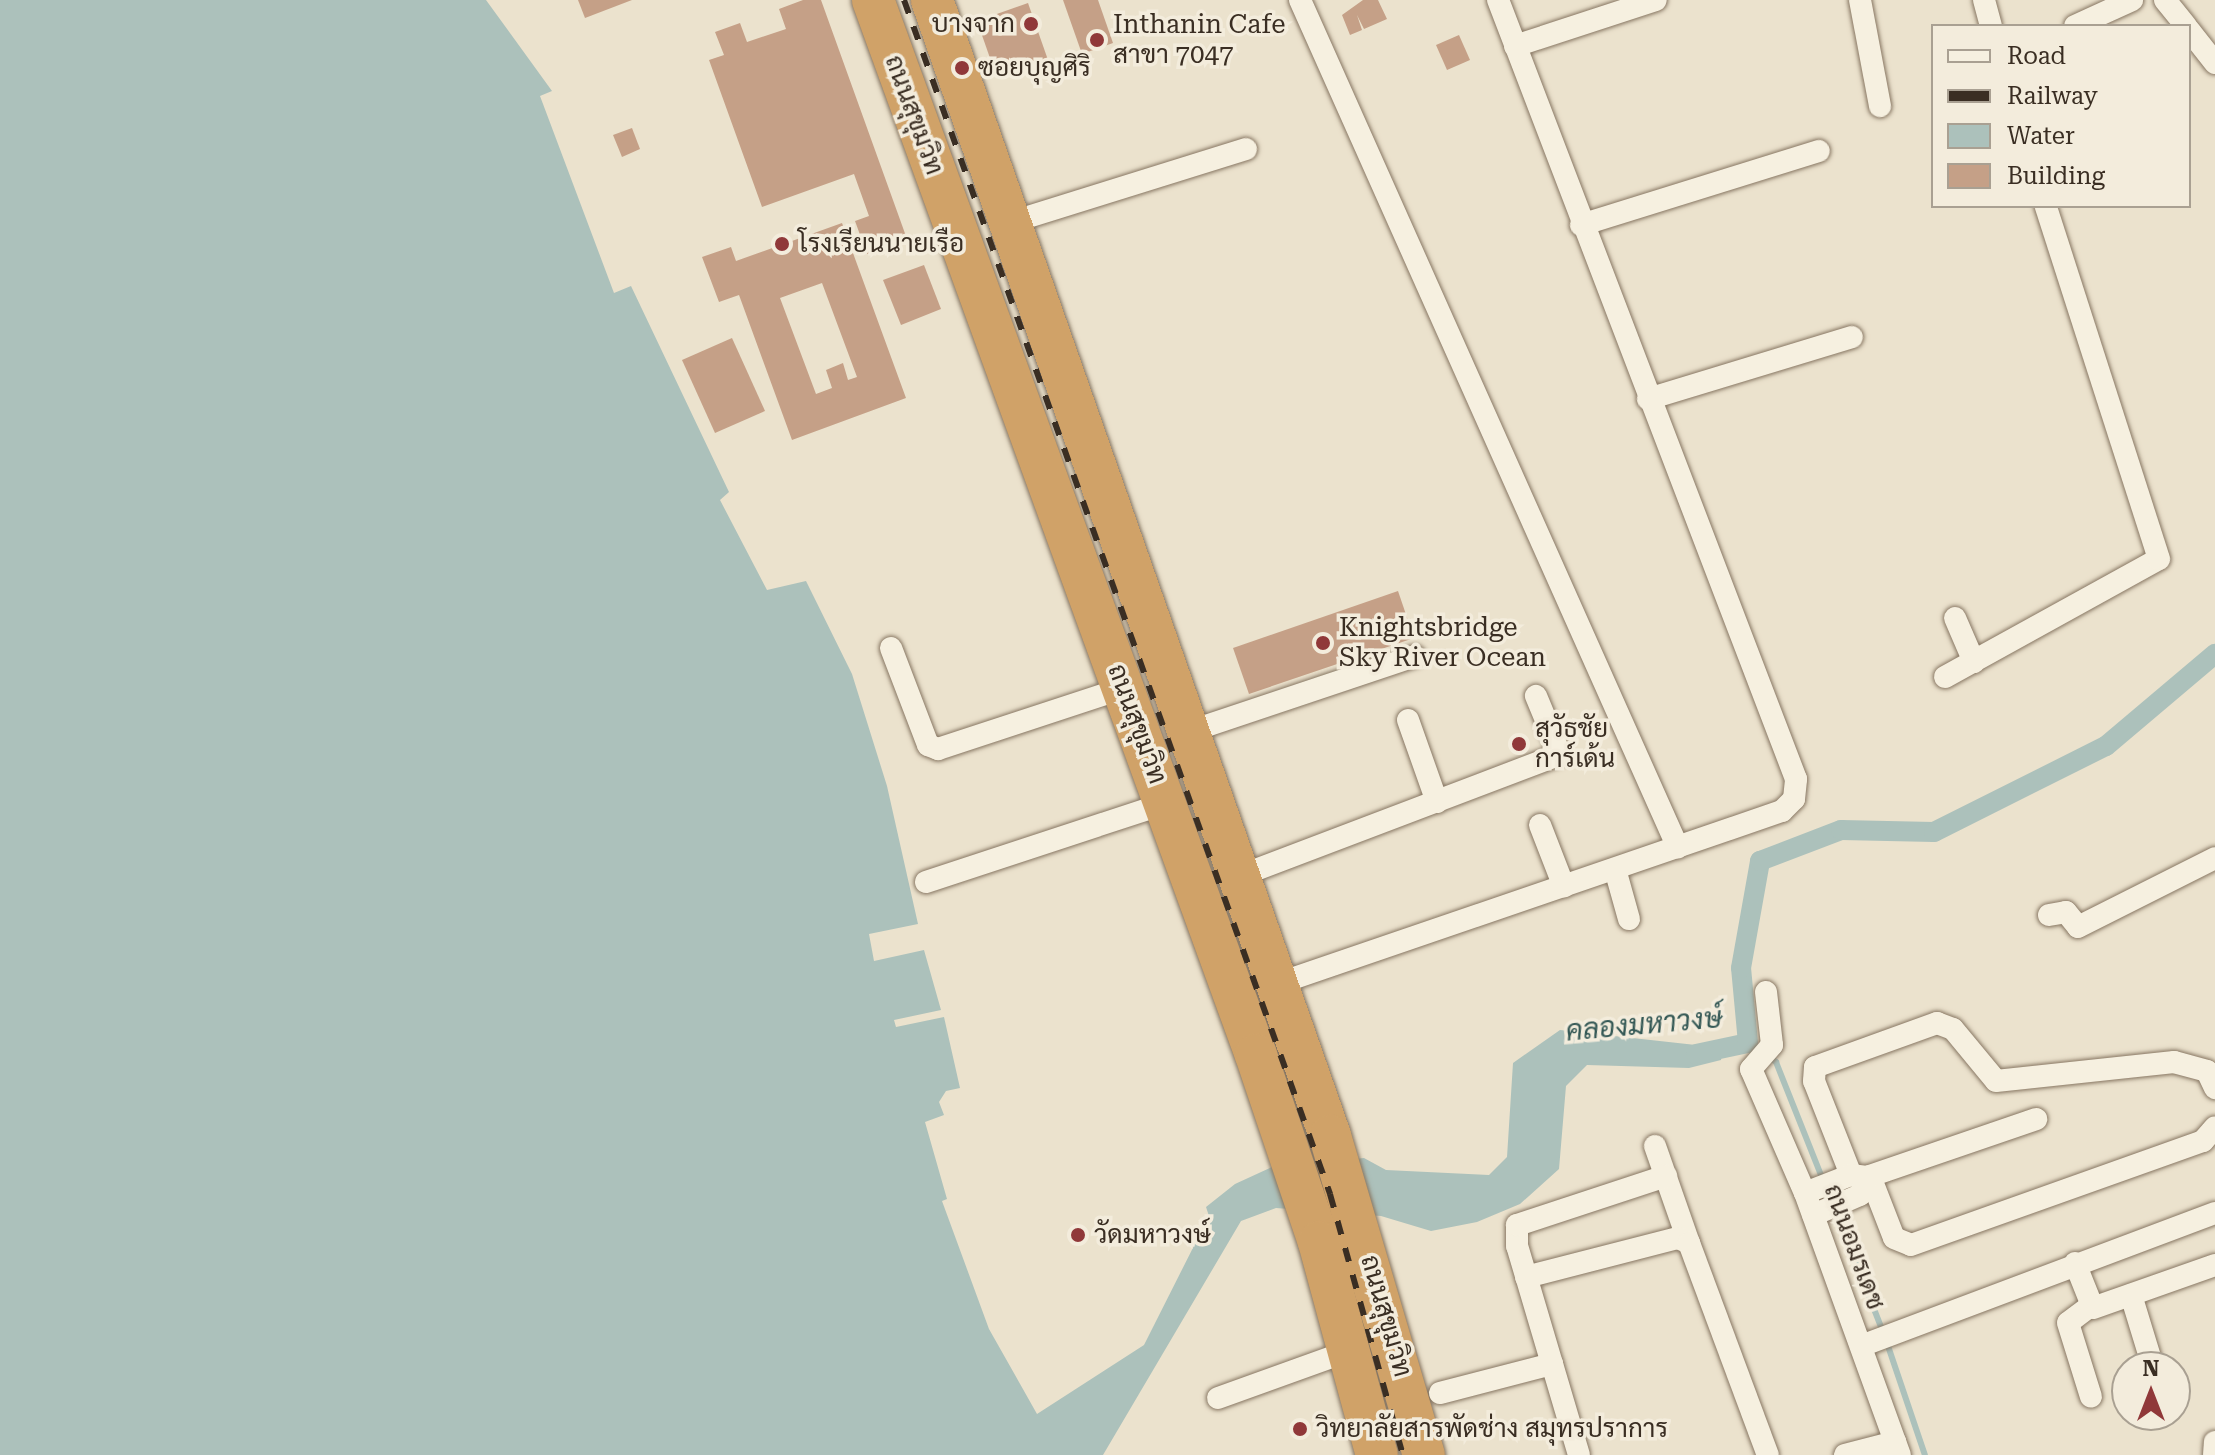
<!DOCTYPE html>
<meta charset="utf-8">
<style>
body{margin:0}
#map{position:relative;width:2215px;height:1455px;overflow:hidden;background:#ebe2cd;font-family:"Roboto Serif",Sarabun,serif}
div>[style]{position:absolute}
.water>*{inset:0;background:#acc1bb}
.stream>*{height:6px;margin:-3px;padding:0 3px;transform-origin:3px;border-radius:3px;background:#acc1bb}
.canal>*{height:20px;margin:-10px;padding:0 10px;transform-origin:10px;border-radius:10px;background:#acc1bb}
.building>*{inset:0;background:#c5a087}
.roads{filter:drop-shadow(0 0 2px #877662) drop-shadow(0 0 2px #877662)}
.street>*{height:22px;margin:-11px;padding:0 11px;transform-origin:11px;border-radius:11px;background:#f6f0e0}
.highway>*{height:42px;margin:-21px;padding:0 21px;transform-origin:21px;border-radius:21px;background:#d0a268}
.rail>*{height:6px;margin-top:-3px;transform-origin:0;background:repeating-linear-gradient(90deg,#3a2e23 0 14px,transparent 0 28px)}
.dots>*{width:22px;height:22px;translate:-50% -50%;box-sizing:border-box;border:4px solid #f3ecdc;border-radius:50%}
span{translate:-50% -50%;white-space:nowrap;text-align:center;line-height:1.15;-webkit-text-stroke:7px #f3ecdc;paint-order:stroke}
.poi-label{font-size:26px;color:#3a2e23}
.right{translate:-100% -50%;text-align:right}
.left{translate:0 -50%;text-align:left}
.street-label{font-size:26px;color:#3a2e23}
.water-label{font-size:28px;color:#345855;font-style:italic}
.legend{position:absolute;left:1931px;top:24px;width:260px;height:184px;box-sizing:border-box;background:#f3ecdc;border:2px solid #a9a092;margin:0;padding:10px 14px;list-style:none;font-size:24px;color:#3a2e23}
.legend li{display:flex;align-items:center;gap:16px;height:40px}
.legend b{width:40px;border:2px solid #a9a092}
.north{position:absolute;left:2111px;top:1351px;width:80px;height:80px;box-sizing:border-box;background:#f3ecdc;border:2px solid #a9a092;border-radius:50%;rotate:0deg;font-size:22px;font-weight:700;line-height:32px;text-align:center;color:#3a2e23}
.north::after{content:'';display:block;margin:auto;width:28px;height:36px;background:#903839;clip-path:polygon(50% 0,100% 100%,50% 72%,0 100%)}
</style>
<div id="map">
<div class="water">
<div style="clip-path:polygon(0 0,486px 0,552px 91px,540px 96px,614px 293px,631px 286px,729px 492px,720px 500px,767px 590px,806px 581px,852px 674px,887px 786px,918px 924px,869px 934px,874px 961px,924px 950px,941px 1010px,894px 1020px,896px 1027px,944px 1017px,960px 1088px,946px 1091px,939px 1102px,944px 1115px,925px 1122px,947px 1199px,942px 1201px,989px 1329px,1037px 1414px,1144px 1345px,1209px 1216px,1206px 1207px,1235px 1184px,1272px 1167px,1364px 1158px,1386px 1170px,1489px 1175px,1507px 1157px,1513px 1063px,1560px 1030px,1723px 1048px,1721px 1060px,1689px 1068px,1587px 1065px,1566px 1086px,1559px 1169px,1520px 1204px,1477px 1222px,1431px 1231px,1381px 1216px,1276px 1208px,1241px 1221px,1103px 1455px,0 1455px)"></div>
</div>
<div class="stream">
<div style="left:1748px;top:1043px;width:34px;rotate:34deg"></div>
<div style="left:1776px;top:1062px;width:127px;rotate:68.3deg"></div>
<div style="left:1836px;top:1212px;width:129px;rotate:68.6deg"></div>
<div style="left:1887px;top:1343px;width:118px;rotate:71.3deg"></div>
</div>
<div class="canal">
<div style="left:1696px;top:1054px;width:53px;rotate:-11.9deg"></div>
<div style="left:1748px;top:1043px;width:75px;rotate:-95.3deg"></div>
<div style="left:1741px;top:968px;width:109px;rotate:-79.9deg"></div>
<div style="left:1760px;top:861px;width:87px;rotate:-20.9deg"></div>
<div style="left:1841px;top:830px;width:93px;rotate:1.2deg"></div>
<div style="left:1934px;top:832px;width:192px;rotate:-26.6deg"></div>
<div style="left:2106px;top:746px;width:143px;rotate:-40.2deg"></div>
</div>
<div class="building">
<div style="clip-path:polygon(578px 0,632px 0,585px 18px)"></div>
<div style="clip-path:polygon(803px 0,821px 0,907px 239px,867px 254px,855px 221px,869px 216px,854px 174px,762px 207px,709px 60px,724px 55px,715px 32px,740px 23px,747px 42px,786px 29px,779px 9px)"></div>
<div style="clip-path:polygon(1063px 0,1098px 0,1113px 43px,1082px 54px)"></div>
<div style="clip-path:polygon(1363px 0,1378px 0,1387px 19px,1364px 29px,1357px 15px,1362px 30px,1350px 35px,1342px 15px)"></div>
<div style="clip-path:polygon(1028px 3px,1048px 60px,997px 78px,977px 21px)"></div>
<div style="clip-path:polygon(1459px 35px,1470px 60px,1447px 70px,1436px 45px)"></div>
<div style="clip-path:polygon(632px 128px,640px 149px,622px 157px,613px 135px)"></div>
<div style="clip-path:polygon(evenodd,842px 223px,906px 398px,792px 440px,739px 295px,719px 302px,702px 257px,731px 247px,736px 261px,842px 223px,822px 283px,857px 377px,848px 380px,843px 363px,826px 370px,832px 388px,816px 394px,780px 298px,822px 283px)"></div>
<div style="clip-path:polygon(924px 265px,941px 309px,901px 325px,883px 280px)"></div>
<div style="clip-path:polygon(732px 338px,765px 411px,715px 433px,682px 360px)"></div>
<div style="clip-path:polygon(1398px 591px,1414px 638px,1249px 694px,1233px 648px)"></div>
</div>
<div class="roads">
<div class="street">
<div style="left:1300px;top:0;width:928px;rotate:65.97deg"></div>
<div style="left:1860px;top:0;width:108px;rotate:79.3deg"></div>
<div style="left:1984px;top:0;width:27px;rotate:75deg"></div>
<div style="left:2165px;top:0;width:33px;rotate:51deg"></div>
<div style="left:2075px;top:26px;width:63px;rotate:-24.5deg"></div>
<div style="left:2189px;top:30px;width:42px;rotate:51.8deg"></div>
<div style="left:1515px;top:46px;width:148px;rotate:-18.1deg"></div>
<div style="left:1012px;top:222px;width:245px;rotate:-17.3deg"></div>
<div style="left:1581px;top:225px;width:249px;rotate:-17.3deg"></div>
<div style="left:1648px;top:399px;width:213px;rotate:-16.9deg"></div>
<div style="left:1955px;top:618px;width:48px;rotate:66.6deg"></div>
<div style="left:891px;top:648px;width:104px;rotate:69.1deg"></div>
<div style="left:928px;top:745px;width:11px;rotate:22deg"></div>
<div style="left:938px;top:749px;width:195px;rotate:-18.2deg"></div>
<div style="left:1945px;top:677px;width:244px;rotate:-28.9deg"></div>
<div style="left:2159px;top:559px;width:371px;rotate:-107.8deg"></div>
<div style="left:1408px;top:720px;width:87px;rotate:70.5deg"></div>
<div style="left:1188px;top:732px;width:239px;rotate:-18.5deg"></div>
<div style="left:1540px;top:825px;width:66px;rotate:68.8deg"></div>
<div style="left:1615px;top:869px;width:52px;rotate:74.4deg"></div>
<div style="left:1237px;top:877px;width:346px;rotate:-20.8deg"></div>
<div style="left:1560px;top:754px;width:63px;rotate:-112.5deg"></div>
<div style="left:926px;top:882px;width:253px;rotate:-18.2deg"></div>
<div style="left:2049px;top:915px;width:17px;rotate:-10deg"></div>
<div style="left:2066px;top:912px;width:19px;rotate:51deg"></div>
<div style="left:2078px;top:927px;width:153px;rotate:-26.7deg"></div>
<div style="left:1274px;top:985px;width:537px;rotate:-18.91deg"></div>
<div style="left:1782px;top:811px;width:17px;rotate:-45deg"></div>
<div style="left:1794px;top:799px;width:20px;rotate:-84deg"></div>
<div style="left:1796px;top:779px;width:834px;rotate:-110.93deg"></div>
<div style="left:1766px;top:992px;width:53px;rotate:83.5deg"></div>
<div style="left:1772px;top:1045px;width:32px;rotate:131deg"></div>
<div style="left:1751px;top:1069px;width:135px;rotate:66.5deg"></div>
<div style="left:1805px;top:1193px;width:279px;rotate:70.1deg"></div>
<div style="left:1655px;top:1146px;width:103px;rotate:70.7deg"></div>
<div style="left:1851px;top:1175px;width:101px;rotate:-111.5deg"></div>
<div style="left:1814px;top:1081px;width:14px;rotate:-86deg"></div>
<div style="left:1815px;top:1067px;width:130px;rotate:-19.8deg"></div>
<div style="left:1937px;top:1023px;width:17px;rotate:21deg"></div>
<div style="left:1953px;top:1029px;width:67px;rotate:50.4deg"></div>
<div style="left:1996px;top:1081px;width:179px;rotate:-6.1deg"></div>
<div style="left:2174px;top:1062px;width:34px;rotate:15deg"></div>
<div style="left:2207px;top:1071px;width:19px;rotate:65deg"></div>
<div style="left:1870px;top:1176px;width:66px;rotate:68.8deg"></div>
<div style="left:1894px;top:1238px;width:18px;rotate:22deg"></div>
<div style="left:1911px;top:1245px;width:310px;rotate:-19.6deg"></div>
<div style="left:2203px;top:1141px;width:18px;rotate:-49deg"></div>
<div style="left:1867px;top:1177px;width:179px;rotate:-18.9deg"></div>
<div style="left:1805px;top:1193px;width:49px;rotate:-21.4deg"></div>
<div style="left:1851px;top:1175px;width:16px;rotate:7deg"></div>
<div style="left:1867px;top:1177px;width:19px;rotate:111deg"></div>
<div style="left:1860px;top:1195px;width:51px;rotate:156.9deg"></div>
<div style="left:2075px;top:1263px;width:48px;rotate:68.2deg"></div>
<div style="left:2093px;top:1308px;width:129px;rotate:-19.4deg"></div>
<div style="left:1526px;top:1277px;width:157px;rotate:-14.4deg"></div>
<div style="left:1678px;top:1238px;width:12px;rotate:24deg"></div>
<div style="left:1689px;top:1243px;width:226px;rotate:69.6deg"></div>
<div style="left:2131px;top:1295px;width:75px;rotate:73deg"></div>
<div style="left:2089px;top:1307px;width:26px;rotate:143deg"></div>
<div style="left:2068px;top:1323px;width:77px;rotate:72.7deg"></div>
<div style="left:1861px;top:1346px;width:378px;rotate:-20.6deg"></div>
<div style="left:1440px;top:1393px;width:116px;rotate:-14.5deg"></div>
<div style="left:1218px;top:1398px;width:141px;rotate:-19.8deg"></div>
<div style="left:1579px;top:1455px;width:218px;rotate:-106.5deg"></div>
<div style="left:1517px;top:1246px;width:21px;rotate:-90deg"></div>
<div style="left:1517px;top:1225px;width:157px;rotate:-18.2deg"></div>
<div style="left:1845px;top:1455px;width:52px;rotate:-14.6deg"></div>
<div style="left:2214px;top:1455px;width:13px;rotate:-86deg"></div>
</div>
<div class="highway">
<div style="left:873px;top:0;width:1122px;rotate:70.05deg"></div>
<div style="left:1256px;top:1055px;width:197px;rotate:71.4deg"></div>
<div style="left:1319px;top:1242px;width:221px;rotate:74.8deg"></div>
<div style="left:932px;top:0;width:1204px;rotate:70.69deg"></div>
<div style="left:1330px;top:1136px;width:333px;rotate:73.6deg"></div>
</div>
</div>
<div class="rail">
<div style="left:904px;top:0;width:1268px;rotate:70.36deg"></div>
<div style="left:1330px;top:1194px;width:271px;rotate:74.4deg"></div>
</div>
<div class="dots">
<div style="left:1031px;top:24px;background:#903839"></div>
<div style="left:1097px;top:40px;background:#903839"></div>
<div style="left:962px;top:68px;background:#903839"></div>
<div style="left:782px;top:244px;background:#903839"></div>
<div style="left:1323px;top:643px;background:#903839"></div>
<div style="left:1519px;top:744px;background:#903839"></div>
<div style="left:1078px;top:1235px;background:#903839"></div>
<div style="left:1300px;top:1429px;background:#903839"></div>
</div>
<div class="poi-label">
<span class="right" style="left:1015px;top:24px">บางจาก</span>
<span class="left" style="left:1113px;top:40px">Inthanin Cafe<br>สาขา 7047</span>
<span class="left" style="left:978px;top:68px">ซอยบุญศิริ</span>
<span class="left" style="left:798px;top:244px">โรงเรียนนายเรือ</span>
<span class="left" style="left:1339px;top:643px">Knightsbridge<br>Sky River Ocean</span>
<span class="left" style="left:1535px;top:744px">สุวัธชัย<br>การ์เด้น</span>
<span class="left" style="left:1094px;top:1235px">วัดมหาวงษ์</span>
<span class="left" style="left:1316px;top:1429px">วิทยาลัยสารพัดช่าง สมุทรปราการ</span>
</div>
<div class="street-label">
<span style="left:914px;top:115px;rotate:70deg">ถนนสุขุมวิท</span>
<span style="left:1137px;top:724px;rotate:70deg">ถนนสุขุมวิท</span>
<span style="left:1854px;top:1247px;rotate:70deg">ถนนอมรเดช</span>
<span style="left:1386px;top:1316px;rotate:74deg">ถนนสุขุมวิท</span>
</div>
<div class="water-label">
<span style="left:1644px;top:1025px;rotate:-5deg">คลองมหาวงษ์</span>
</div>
<ul class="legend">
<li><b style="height:10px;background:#f6f0e0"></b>Road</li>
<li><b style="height:10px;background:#3a2e23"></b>Railway</li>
<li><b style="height:22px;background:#acc1bb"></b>Water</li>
<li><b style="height:22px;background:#c5a087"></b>Building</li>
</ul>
<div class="north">N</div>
</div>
